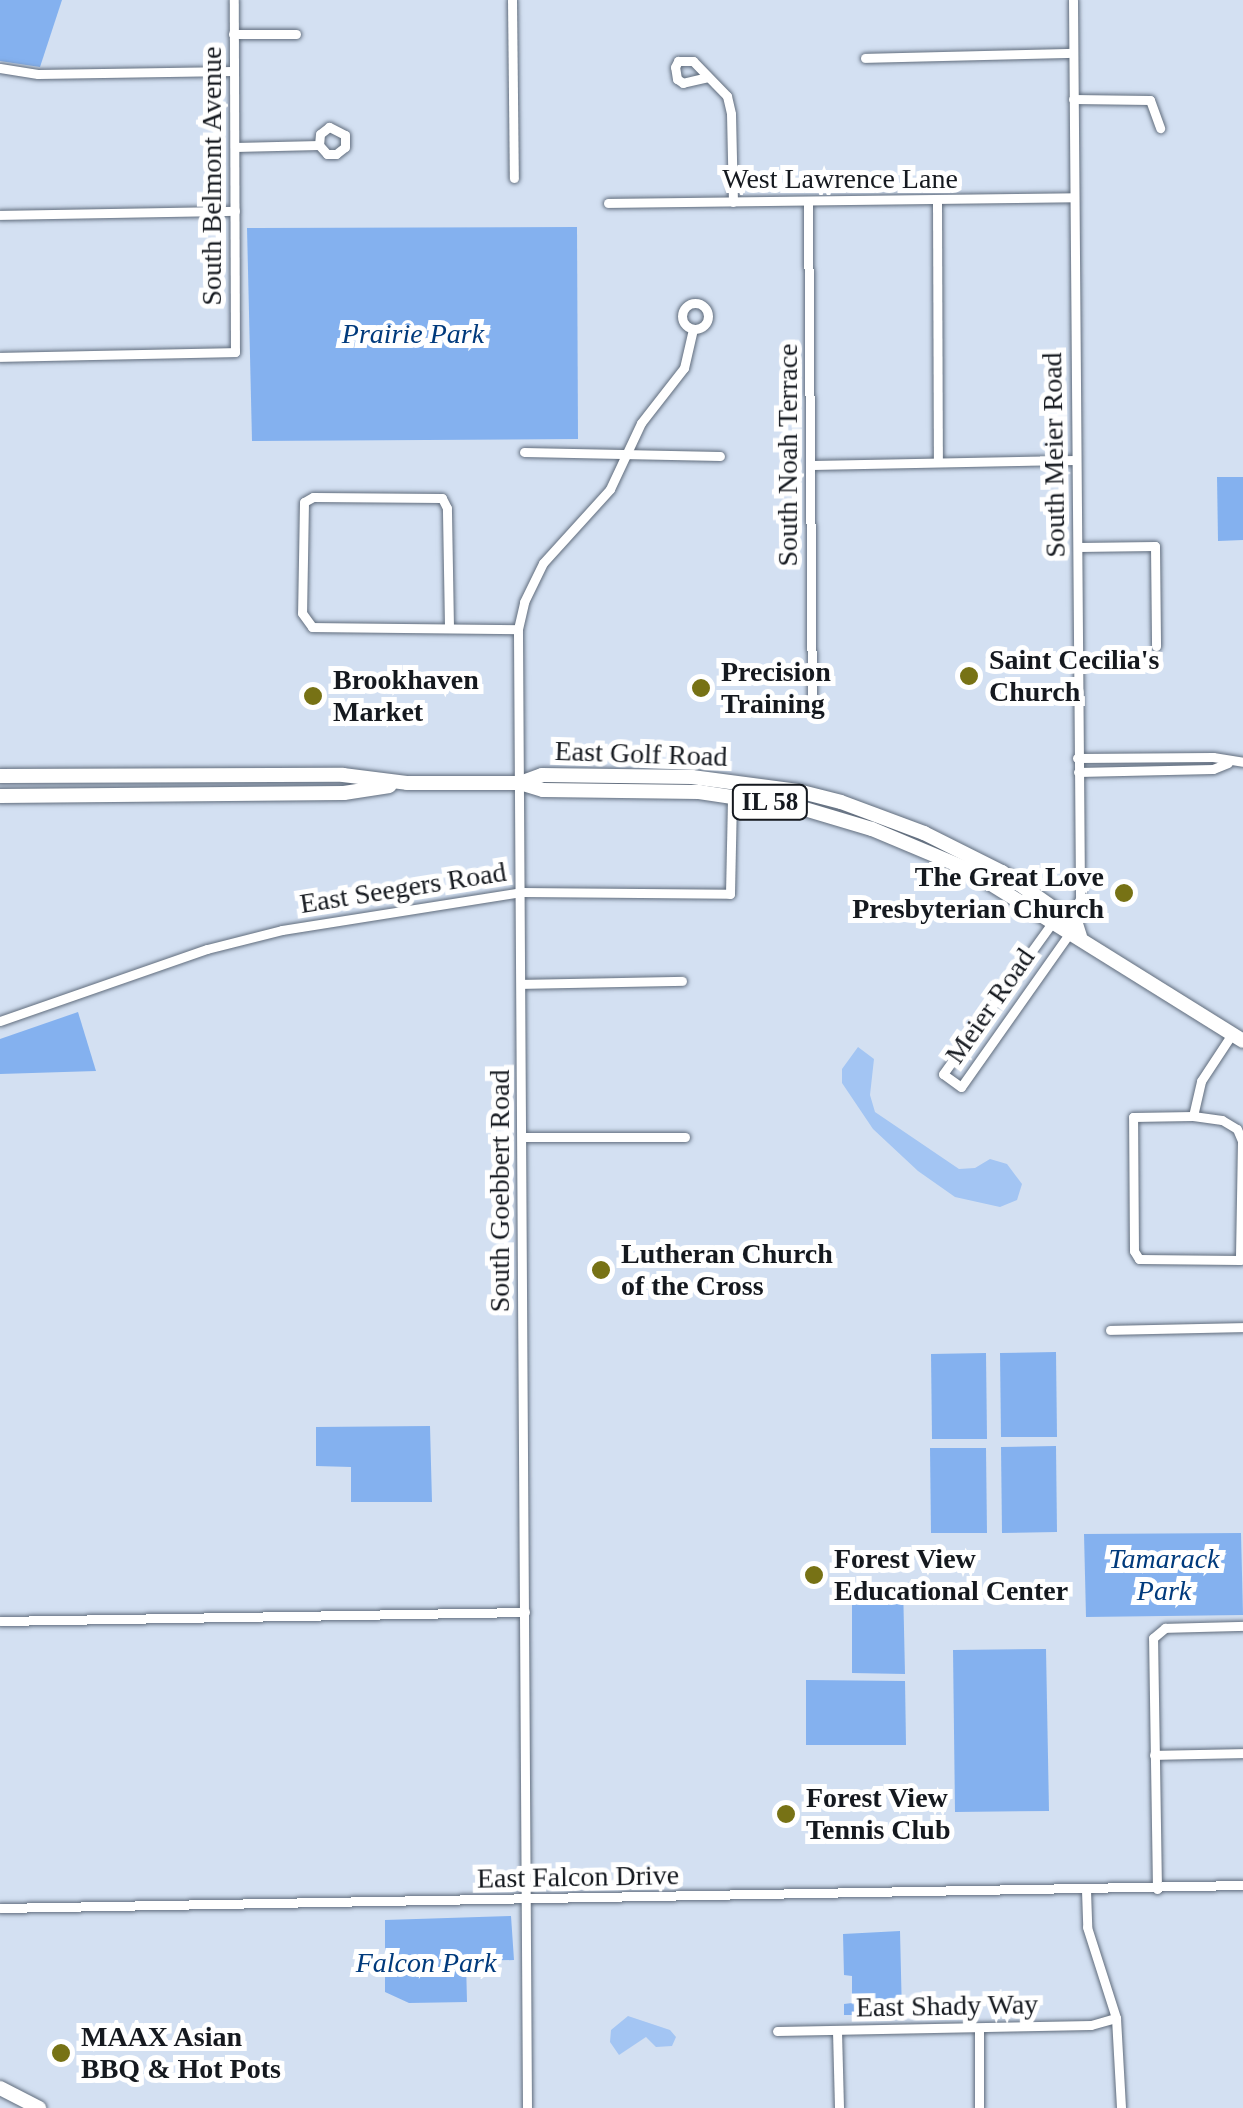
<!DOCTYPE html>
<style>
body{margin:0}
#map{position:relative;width:1243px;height:2108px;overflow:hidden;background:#d3e0f2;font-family:Georgia,serif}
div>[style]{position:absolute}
.green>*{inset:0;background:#84b1ef}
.water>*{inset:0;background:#a3c5f3}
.roads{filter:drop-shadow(0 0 2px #606c7c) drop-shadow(0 0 2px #606c7c)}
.street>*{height:9px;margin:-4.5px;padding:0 4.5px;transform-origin:4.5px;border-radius:4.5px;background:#fff}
.street>.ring{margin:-4.5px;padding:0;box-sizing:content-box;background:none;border:9px solid #fff;border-radius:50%}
.primary>*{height:14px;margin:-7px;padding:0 7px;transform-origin:7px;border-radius:7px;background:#fff}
.dots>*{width:28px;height:28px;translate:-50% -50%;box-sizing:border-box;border:5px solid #fff;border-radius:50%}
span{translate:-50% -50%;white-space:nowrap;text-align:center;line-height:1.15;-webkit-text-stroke:10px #fff;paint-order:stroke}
.shield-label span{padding:2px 8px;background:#fff;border:2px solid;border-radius:8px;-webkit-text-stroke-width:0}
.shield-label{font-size:25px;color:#15191f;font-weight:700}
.street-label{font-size:28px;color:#15191f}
.park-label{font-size:28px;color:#003a7c;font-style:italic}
.poi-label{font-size:28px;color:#15191f;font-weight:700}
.left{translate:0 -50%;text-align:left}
.right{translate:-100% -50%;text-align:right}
</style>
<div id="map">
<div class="green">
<div style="clip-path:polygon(0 0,62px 0,40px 67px,0 61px)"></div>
<div style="clip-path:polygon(577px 227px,578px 439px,252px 441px,247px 228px)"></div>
<div style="clip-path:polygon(1217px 477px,1243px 477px,1243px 540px,1218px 541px)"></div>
<div style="clip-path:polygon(78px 1012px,96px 1071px,0 1074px,0 1039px)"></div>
<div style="clip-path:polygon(1056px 1352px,1057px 1437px,1001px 1437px,1000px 1353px)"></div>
<div style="clip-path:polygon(986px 1353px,987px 1439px,932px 1439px,931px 1354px)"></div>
<div style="clip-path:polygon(430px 1426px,432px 1502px,351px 1502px,351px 1467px,316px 1466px,316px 1427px)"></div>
<div style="clip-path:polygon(1056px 1446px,1057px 1532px,1002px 1533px,1001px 1447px)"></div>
<div style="clip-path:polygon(930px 1448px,986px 1448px,987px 1533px,931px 1533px)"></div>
<div style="clip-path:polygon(1241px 1533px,1243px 1615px,1086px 1617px,1084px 1534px)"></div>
<div style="clip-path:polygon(852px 1584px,903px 1584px,905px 1674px,852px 1673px)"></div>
<div style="clip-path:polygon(1046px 1649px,1049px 1811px,955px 1812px,953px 1650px)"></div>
<div style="clip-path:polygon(806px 1680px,905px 1681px,906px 1745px,806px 1745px)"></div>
<div style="clip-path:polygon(511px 1916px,514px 1960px,466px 1961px,467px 2002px,409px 2003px,385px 1992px,385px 1920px)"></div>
<div style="clip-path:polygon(900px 1931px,902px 2015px,844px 2015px,844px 2004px,852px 2003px,852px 1976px,844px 1975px,843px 1934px)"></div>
</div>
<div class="water">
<div style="clip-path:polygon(858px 1047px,874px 1059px,870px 1095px,875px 1112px,959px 1169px,975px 1168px,990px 1159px,1007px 1164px,1022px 1184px,1017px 1200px,1000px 1207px,955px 1197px,918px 1171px,873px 1129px,842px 1083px,842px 1069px)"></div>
<div style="clip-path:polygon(628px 2016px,670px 2030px,676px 2037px,672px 2046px,656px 2047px,646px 2037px,619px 2055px,610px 2042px,611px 2030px)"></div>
</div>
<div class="roads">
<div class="street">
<div style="left:512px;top:0;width:178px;rotate:89.4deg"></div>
<div style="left:1073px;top:0;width:899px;rotate:89.55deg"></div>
<div style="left:1080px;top:899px;width:12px;rotate:121deg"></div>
<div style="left:1074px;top:909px;width:15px;rotate:82deg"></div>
<div style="left:1076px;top:924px;width:199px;rotate:125.2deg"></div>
<div style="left:961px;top:1087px;width:22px;rotate:-144deg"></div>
<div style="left:943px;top:1074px;width:200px;rotate:-54.2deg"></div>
<div style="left:1060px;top:912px;width:14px;rotate:-12deg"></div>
<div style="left:233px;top:34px;width:63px"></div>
<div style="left:865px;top:58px;width:207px;rotate:-1.4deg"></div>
<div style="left:0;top:68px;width:38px;rotate:9deg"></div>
<div style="left:38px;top:74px;width:195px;rotate:-0.9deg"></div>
<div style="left:708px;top:77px;width:26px;rotate:167deg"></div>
<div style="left:683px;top:83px;width:7px;rotate:-146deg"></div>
<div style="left:677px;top:79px;width:12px;rotate:-99deg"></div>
<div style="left:675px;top:67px;width:7px;rotate:-63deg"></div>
<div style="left:678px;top:61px;width:15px"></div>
<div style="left:693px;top:61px;width:49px;rotate:45.8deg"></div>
<div style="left:727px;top:96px;width:18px;rotate:77deg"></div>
<div style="left:731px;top:114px;width:88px;rotate:88.7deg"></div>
<div style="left:1073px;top:99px;width:77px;rotate:0.7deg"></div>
<div style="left:1150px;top:100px;width:30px;rotate:70deg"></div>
<div style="left:235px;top:147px;width:84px;rotate:-1.4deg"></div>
<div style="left:319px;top:145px;width:12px;rotate:48deg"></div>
<div style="left:327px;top:154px;width:9px"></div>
<div style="left:336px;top:154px;width:11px;rotate:-38deg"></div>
<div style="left:345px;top:147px;width:12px;rotate:-90deg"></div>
<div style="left:345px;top:135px;width:18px;rotate:-153deg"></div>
<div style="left:329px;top:127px;width:11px;rotate:142deg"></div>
<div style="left:320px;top:134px;width:11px;rotate:95deg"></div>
<div style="left:937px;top:202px;width:260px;rotate:89.8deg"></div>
<div style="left:608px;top:203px;width:465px;rotate:-0.7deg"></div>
<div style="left:808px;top:203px;width:505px;rotate:89.55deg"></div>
<div style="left:0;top:215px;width:235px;rotate:-1deg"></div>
<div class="ring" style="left:682px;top:303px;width:17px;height:17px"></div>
<div style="left:0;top:357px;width:235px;rotate:-1.2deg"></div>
<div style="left:235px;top:352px;width:352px;rotate:-90.2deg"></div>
<div style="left:524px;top:452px;width:196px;rotate:1.2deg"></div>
<div style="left:812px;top:465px;width:264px;rotate:-1.1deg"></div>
<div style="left:1078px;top:547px;width:77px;rotate:-0.7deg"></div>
<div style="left:1155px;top:546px;width:100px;rotate:89.4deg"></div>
<div style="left:449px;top:627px;width:119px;rotate:-91deg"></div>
<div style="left:447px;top:508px;width:11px;rotate:-117deg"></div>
<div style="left:442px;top:498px;width:129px;rotate:-179.6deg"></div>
<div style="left:313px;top:497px;width:10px;rotate:151deg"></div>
<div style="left:304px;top:502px;width:111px;rotate:91deg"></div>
<div style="left:302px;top:613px;width:17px;rotate:54deg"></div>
<div style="left:312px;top:627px;width:206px;rotate:0.6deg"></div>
<div style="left:1077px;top:758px;width:136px;rotate:-0.4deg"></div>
<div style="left:1213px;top:757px;width:30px;rotate:9deg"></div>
<div style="left:1078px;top:772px;width:135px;rotate:-1.3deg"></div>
<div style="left:1213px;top:769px;width:16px;rotate:-22deg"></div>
<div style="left:521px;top:984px;width:161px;rotate:-1.1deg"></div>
<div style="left:0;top:1021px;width:219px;rotate:-19.2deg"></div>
<div style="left:207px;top:949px;width:77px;rotate:-14.2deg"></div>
<div style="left:282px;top:930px;width:242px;rotate:-9deg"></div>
<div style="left:521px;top:892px;width:209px;rotate:0.5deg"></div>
<div style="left:730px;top:894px;width:98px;rotate:-88.8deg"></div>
<div style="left:1193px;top:1116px;width:29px;rotate:8deg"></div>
<div style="left:1222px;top:1120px;width:17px;rotate:31deg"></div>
<div style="left:1237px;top:1129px;width:13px;rotate:67deg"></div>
<div style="left:1242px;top:1141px;width:119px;rotate:91deg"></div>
<div style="left:1240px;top:1260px;width:101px;rotate:-179.4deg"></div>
<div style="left:1139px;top:1259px;width:9px;rotate:-122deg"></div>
<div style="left:1134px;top:1251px;width:134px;rotate:-90.4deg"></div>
<div style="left:1133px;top:1117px;width:60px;rotate:-1deg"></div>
<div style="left:1193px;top:1116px;width:36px;rotate:-77deg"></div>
<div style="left:1201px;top:1081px;width:56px;rotate:-56.6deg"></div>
<div style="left:522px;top:1137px;width:163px"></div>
<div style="left:1110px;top:1330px;width:133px;rotate:-1.3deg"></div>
<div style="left:0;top:1621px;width:525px;rotate:-0.98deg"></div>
<div style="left:1154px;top:1755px;width:89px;rotate:-1.3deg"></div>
<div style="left:1157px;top:1889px;width:251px;rotate:-90.9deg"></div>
<div style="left:1153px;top:1638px;width:16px;rotate:-40deg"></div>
<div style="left:1165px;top:1628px;width:78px;rotate:-1.5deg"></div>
<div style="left:1086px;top:1890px;width:37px;rotate:88deg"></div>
<div style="left:1087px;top:1927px;width:96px;rotate:72.3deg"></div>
<div style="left:1116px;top:2018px;width:90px;rotate:86.8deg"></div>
<div style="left:0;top:1908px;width:1243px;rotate:-1.06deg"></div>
<div style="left:979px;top:2028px;width:80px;rotate:90deg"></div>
<div style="left:777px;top:2031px;width:314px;rotate:-1.1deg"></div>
<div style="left:1091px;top:2025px;width:26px;rotate:-16deg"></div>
<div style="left:837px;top:2031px;width:77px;rotate:88.5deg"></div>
<div style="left:527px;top:2108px;width:1479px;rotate:-90.35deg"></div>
<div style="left:518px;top:629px;width:28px;rotate:-77deg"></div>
<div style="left:524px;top:602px;width:43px;rotate:-64deg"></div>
<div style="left:543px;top:563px;width:100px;rotate:-47.8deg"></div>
<div style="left:610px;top:489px;width:73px;rotate:-64.8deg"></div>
<div style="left:641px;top:423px;width:70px;rotate:-52deg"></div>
<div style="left:684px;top:368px;width:40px;rotate:-77deg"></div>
</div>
<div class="primary">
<div style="left:0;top:776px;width:343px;rotate:-0.2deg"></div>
<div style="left:343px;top:775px;width:64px;rotate:7.1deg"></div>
<div style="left:407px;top:783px;width:113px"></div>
<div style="left:520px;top:783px;width:24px;rotate:17deg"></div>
<div style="left:543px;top:790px;width:156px;rotate:0.7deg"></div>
<div style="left:699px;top:792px;width:100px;rotate:8.6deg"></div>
<div style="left:798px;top:807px;width:77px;rotate:16.6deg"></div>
<div style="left:872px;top:829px;width:103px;rotate:22.8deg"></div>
<div style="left:967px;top:869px;width:325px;rotate:31.9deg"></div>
<div style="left:520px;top:783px;width:23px;rotate:-20deg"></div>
<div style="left:542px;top:775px;width:150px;rotate:0.8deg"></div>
<div style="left:692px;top:777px;width:107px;rotate:7.5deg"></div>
<div style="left:798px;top:791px;width:44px;rotate:14.3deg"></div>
<div style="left:841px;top:802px;width:89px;rotate:20.5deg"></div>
<div style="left:924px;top:833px;width:87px;rotate:26.6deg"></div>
<div style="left:1002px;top:872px;width:90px;rotate:35.1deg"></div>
<div style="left:1076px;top:924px;width:13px;rotate:72deg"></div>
<div style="left:0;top:796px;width:344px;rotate:-0.5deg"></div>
<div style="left:344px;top:793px;width:46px;rotate:-8.8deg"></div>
<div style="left:0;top:2088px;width:44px;rotate:27.1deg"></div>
</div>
</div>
<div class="dots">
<div style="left:969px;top:676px;background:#777215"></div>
<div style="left:701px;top:688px;background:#777215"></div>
<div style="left:313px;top:696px;background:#777215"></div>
<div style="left:1124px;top:893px;background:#777215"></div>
<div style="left:601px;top:1270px;background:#777215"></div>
<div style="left:814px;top:1575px;background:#777215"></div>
<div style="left:786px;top:1814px;background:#777215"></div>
<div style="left:61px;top:2053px;background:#777215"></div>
</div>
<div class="shield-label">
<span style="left:770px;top:802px">IL 58</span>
</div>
<div class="street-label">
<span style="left:212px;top:176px;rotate:-90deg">South Belmont Avenue</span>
<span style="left:840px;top:179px">West Lawrence Lane</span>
<span style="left:788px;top:455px;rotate:-90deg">South Noah Terrace</span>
<span style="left:1054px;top:455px;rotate:-91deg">South Meier Road</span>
<span style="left:641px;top:754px;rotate:2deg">East Golf Road</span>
<span style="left:403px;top:888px;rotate:-9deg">East Seegers Road</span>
<span style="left:990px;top:1006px;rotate:-55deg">Meier Road</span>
<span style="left:500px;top:1191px;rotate:-90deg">South Goebbert Road</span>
<span style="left:578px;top:1877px;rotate:-1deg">East Falcon Drive</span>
<span style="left:947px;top:2006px;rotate:-1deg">East Shady Way</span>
</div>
<div class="park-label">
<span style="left:413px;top:334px">Prairie Park</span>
<span style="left:1164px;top:1575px">Tamarack<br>Park</span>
<span style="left:426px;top:1963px">Falcon Park</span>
</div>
<div class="poi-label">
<span class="left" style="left:989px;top:676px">Saint Cecilia's<br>Church</span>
<span class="left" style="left:721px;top:688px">Precision<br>Training</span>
<span class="left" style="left:333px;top:696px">Brookhaven<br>Market</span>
<span class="right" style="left:1104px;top:893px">The Great Love<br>Presbyterian Church</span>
<span class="left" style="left:621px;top:1270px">Lutheran Church<br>of the Cross</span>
<span class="left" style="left:834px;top:1575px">Forest View<br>Educational Center</span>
<span class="left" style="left:806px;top:1814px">Forest View<br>Tennis Club</span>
<span class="left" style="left:81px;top:2053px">MAAX Asian<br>BBQ &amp; Hot Pots</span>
</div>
</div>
